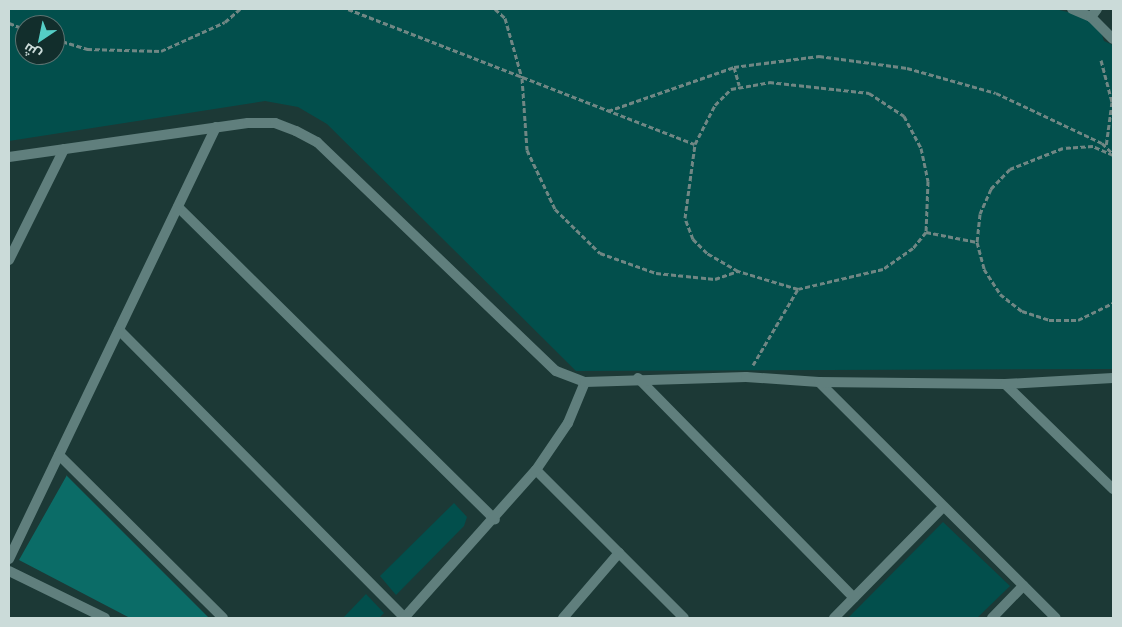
<!DOCTYPE html>
<meta charset="utf-8">
<style>
body{margin:0}
#map{position:relative;width:1122px;height:627px;overflow:hidden;background:#1c3936;font-family:"Asap Condensed",Cairo,sans-serif}
div>[style]{position:absolute}
.green>*{inset:0;background:#024f4c}
.forest>*{inset:0;background:#0b6c67}
.path>*{height:3px;margin-top:-1.5px;transform-origin:0;background:repeating-linear-gradient(90deg,#708784 0 5px,transparent 0 7.5px)}
.street>*{height:10px;margin:-5px;padding:0 5px;transform-origin:5px;border-radius:5px;background:#607f7d}
span{translate:-50% -50%;white-space:nowrap;text-align:center;line-height:1.15;-webkit-text-stroke:5px #122e2c;paint-order:stroke}
.frame{position:absolute;inset:0;border:10px solid #cbdbd9;pointer-events:none}
.north{position:absolute;left:15px;top:15px;width:50px;height:50px;box-sizing:border-box;background:#122e2c;border:1px solid #5c7371;border-radius:50%;rotate:214deg;font-size:14px;font-weight:700;line-height:20px;text-align:center;color:#cbdbd9}
.north::after{content:'';display:block;margin:auto;width:18px;height:22px;background:#55cec6;clip-path:polygon(50% 0,100% 100%,50% 72%,0 100%)}
</style>
<div id="map">
<div class="green">
<div style="clip-path:polygon(evenodd,9px 9px,1055px 9px,1097px 19px,1104px 41px,1113px 45px,1113px 369px,576px 371px,327px 124px,298px 107px,265px 101px,9px 141px,9px 9px,25px 25px,55px 25px,55px 55px,25px 55px,25px 25px)"></div>
<div style="clip-path:polygon(454px 503px,467px 517px,464px 526px,396px 595px,380px 576px)"></div>
<div style="clip-path:polygon(943px 522px,1010px 586px,977px 618px,848px 618px)"></div>
<div style="clip-path:polygon(366px 594px,384px 613px,379px 618px,343px 618px)"></div>
</div>
<div class="forest">
<div style="clip-path:polygon(67px 475px,67px 476px,209px 618px,130px 618px,19px 560px)"></div>
</div>
<div class="path">
<div style="left:348px;top:9px;width:372px;rotate:21.3deg"></div>
<div style="left:495px;top:9px;width:13px;rotate:42deg"></div>
<div style="left:505px;top:18px;width:62px;rotate:74.2deg"></div>
<div style="left:522px;top:78px;width:72px;rotate:86deg"></div>
<div style="left:527px;top:150px;width:65px;rotate:64.6deg"></div>
<div style="left:555px;top:209px;width:63px;rotate:44.4deg"></div>
<div style="left:600px;top:253px;width:59px;rotate:19.7deg"></div>
<div style="left:656px;top:273px;width:59px;rotate:5.8deg"></div>
<div style="left:715px;top:279px;width:24px;rotate:-19deg"></div>
<div style="left:9px;top:23px;width:17px;rotate:21deg"></div>
<div style="left:55px;top:39px;width:34px;rotate:17deg"></div>
<div style="left:87px;top:49px;width:74px;rotate:1.5deg"></div>
<div style="left:161px;top:51px;width:70px;rotate:-24.4deg"></div>
<div style="left:225px;top:22px;width:20px;rotate:-41deg"></div>
<div style="left:1101px;top:60px;width:43px;rotate:75.3deg"></div>
<div style="left:1112px;top:102px;width:45px;rotate:97.6deg"></div>
<div style="left:734px;top:67px;width:19px;rotate:74deg"></div>
<div style="left:769px;top:82px;width:101px;rotate:6.3deg"></div>
<div style="left:869px;top:93px;width:42px;rotate:33.3deg"></div>
<div style="left:904px;top:116px;width:36px;rotate:62deg"></div>
<div style="left:921px;top:148px;width:34px;rotate:78deg"></div>
<div style="left:928px;top:181px;width:51px;rotate:92.2deg"></div>
<div style="left:926px;top:232px;width:21px;rotate:129deg"></div>
<div style="left:913px;top:248px;width:37px;rotate:145deg"></div>
<div style="left:883px;top:269px;width:87px;rotate:166.8deg"></div>
<div style="left:798px;top:289px;width:63px;rotate:-163.3deg"></div>
<div style="left:738px;top:271px;width:36px;rotate:-150deg"></div>
<div style="left:707px;top:253px;width:20px;rotate:-135deg"></div>
<div style="left:693px;top:239px;width:22px;rotate:-111deg"></div>
<div style="left:685px;top:218px;width:75px;rotate:-82.3deg"></div>
<div style="left:695px;top:144px;width:44px;rotate:-62.9deg"></div>
<div style="left:715px;top:105px;width:23px;rotate:-45deg"></div>
<div style="left:731px;top:89px;width:39px;rotate:-10deg"></div>
<div style="left:608px;top:111px;width:133px;rotate:-19.2deg"></div>
<div style="left:734px;top:67px;width:86px;rotate:-7.4deg"></div>
<div style="left:819px;top:56px;width:89px;rotate:7.8deg"></div>
<div style="left:907px;top:68px;width:92px;rotate:15.7deg"></div>
<div style="left:996px;top:93px;width:117px;rotate:25.3deg"></div>
<div style="left:1102px;top:143px;width:16px;rotate:45deg"></div>
<div style="left:1113px;top:155px;width:22px;rotate:-156deg"></div>
<div style="left:1093px;top:146px;width:30px;rotate:176deg"></div>
<div style="left:1063px;top:148px;width:57px;rotate:158.4deg"></div>
<div style="left:1010px;top:169px;width:28px;rotate:134deg"></div>
<div style="left:991px;top:189px;width:27px;rotate:114deg"></div>
<div style="left:980px;top:214px;width:28px;rotate:96deg"></div>
<div style="left:977px;top:242px;width:28px;rotate:75deg"></div>
<div style="left:984px;top:269px;width:30px;rotate:57deg"></div>
<div style="left:1000px;top:294px;width:28px;rotate:38deg"></div>
<div style="left:1022px;top:311px;width:28px;rotate:18deg"></div>
<div style="left:1049px;top:320px;width:29px"></div>
<div style="left:1078px;top:320px;width:39px;rotate:-26deg"></div>
<div style="left:926px;top:232px;width:52px;rotate:11.1deg"></div>
<div style="left:753px;top:365px;width:88px;rotate:-59.4deg"></div>
</div>
<div class="street">
<div style="left:1072px;top:9px;width:21px;rotate:23deg"></div>
<div style="left:1091px;top:17px;width:31px;rotate:45deg"></div>
<div style="left:1091px;top:17px;width:10px;rotate:-53deg"></div>
<div style="left:9px;top:157px;width:241px;rotate:-8.1deg"></div>
<div style="left:248px;top:123px;width:27px"></div>
<div style="left:275px;top:123px;width:22px;rotate:21deg"></div>
<div style="left:296px;top:131px;width:24px;rotate:28deg"></div>
<div style="left:317px;top:142px;width:331px;rotate:43.8deg"></div>
<div style="left:556px;top:371px;width:31px;rotate:21deg"></div>
<div style="left:178px;top:207px;width:445px;rotate:44.6deg"></div>
<div style="left:9px;top:260px;width:124px;rotate:-63.6deg"></div>
<div style="left:119px;top:330px;width:404px;rotate:45.2deg"></div>
<div style="left:638px;top:378px;width:308px;rotate:45.5deg"></div>
<div style="left:819px;top:382px;width:334px;rotate:44.9deg"></div>
<div style="left:1005px;top:384px;width:151px;rotate:44.2deg"></div>
<div style="left:59px;top:455px;width:231px;rotate:44.8deg"></div>
<div style="left:536px;top:470px;width:209px;rotate:45deg"></div>
<div style="left:9px;top:559px;width:479px;rotate:-64.4deg"></div>
<div style="left:9px;top:571px;width:107px;rotate:26.1deg"></div>
<div style="left:404px;top:618px;width:198px;rotate:-48.3deg"></div>
<div style="left:536px;top:470px;width:57px;rotate:-55.8deg"></div>
<div style="left:568px;top:423px;width:44px;rotate:-67.5deg"></div>
<div style="left:585px;top:382px;width:161px;rotate:-1.8deg"></div>
<div style="left:746px;top:377px;width:73px;rotate:3.9deg"></div>
<div style="left:819px;top:382px;width:186px;rotate:0.6deg"></div>
<div style="left:1005px;top:384px;width:108px;rotate:-3.2deg"></div>
<div style="left:563px;top:618px;width:86px;rotate:-49.3deg"></div>
<div style="left:834px;top:618px;width:156px;rotate:-45.5deg"></div>
<div style="left:992px;top:618px;width:45px;rotate:-45.9deg"></div>
</div>
<div class="frame"></div>
<div class="north">ش</div>
</div>
